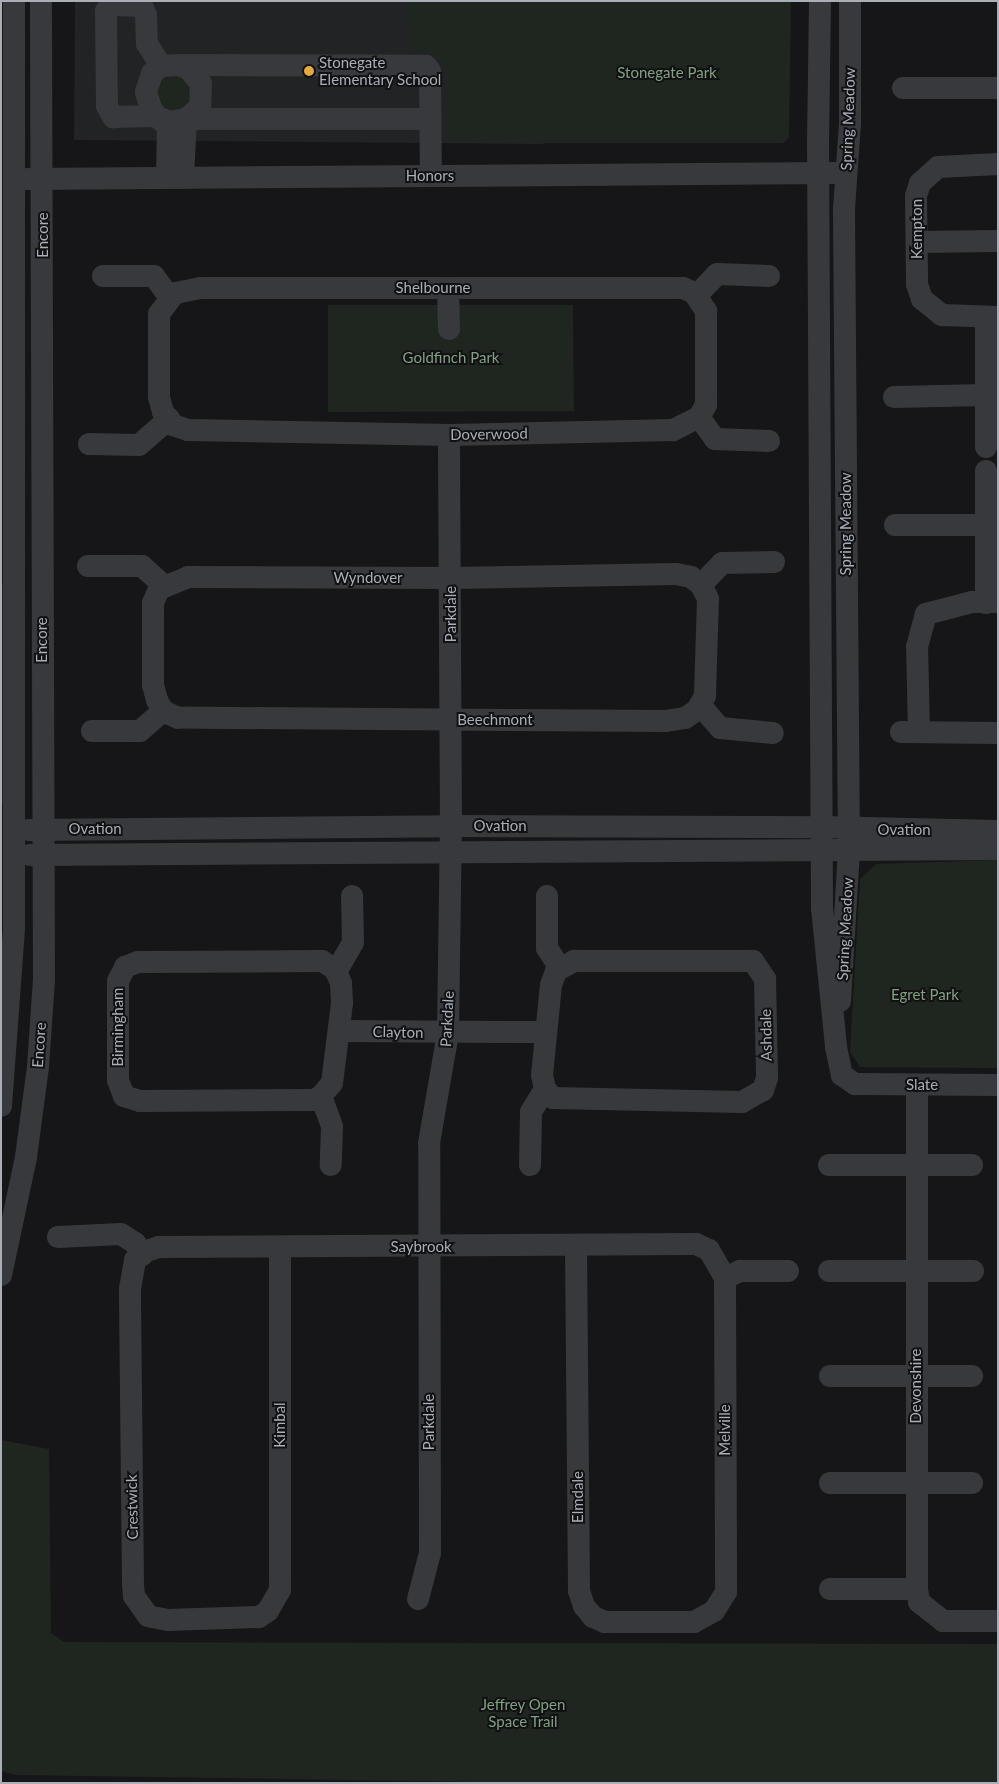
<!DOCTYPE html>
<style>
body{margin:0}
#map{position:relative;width:999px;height:1784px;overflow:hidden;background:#161618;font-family:Lato,sans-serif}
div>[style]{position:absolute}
.built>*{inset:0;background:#222325}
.green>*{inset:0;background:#1f261f}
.round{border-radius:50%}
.minor>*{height:22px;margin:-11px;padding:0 11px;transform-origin:11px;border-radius:11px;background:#38393d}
.dots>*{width:14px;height:14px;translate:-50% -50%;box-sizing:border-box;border:2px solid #111113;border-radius:50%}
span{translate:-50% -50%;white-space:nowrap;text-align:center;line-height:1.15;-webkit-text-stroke:4px #111113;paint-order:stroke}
.poi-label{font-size:15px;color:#a9aeb7}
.left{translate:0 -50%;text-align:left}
.park-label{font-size:15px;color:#82a182}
.street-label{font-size:15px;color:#a9aeb7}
.frame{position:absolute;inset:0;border:2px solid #a9aeb7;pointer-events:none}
</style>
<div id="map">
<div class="built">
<div style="clip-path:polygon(75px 1px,544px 1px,543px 144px,74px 140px)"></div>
</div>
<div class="green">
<div style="clip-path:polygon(409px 1px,791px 1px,789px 137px,783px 143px,449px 143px,449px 73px,443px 62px,431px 54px,412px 48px)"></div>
<div class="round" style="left:156px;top:75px;width:36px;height:36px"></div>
<div style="clip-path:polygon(328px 305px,573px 305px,574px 411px,328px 412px)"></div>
<div style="clip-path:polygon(1px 581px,5px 589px,4px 804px,1px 806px)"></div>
<div style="clip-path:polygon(998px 860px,998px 1068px,860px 1067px,850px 1052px,860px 879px,876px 864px)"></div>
<div style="clip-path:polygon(1px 1440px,49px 1449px,51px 1633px,64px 1642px,998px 1644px,998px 1783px,551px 1783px,16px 1775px,1px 1771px)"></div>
</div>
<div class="minor">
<div style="left:820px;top:1px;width:138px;rotate:90.8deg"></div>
<div style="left:818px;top:139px;width:769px;rotate:89.7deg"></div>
<div style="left:822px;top:908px;width:140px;rotate:84.2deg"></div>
<div style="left:836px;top:1047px;width:29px;rotate:78deg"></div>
<div style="left:842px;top:1075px;width:16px;rotate:35deg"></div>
<div style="left:855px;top:1084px;width:143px;rotate:0.4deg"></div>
<div style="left:179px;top:65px;width:247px;rotate:0.2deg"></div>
<div style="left:426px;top:66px;width:6px;rotate:51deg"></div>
<div style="left:430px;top:71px;width:105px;rotate:89.5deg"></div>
<div style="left:161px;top:66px;width:26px;rotate:-122deg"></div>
<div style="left:147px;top:44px;width:29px;rotate:-92deg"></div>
<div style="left:146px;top:15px;width:10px;rotate:-114deg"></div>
<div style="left:142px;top:6px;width:28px;rotate:-178deg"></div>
<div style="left:114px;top:5px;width:10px;rotate:143deg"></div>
<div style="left:106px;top:11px;width:95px;rotate:89.4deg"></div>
<div style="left:107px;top:106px;width:13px;rotate:61deg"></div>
<div style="left:113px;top:117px;width:40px;rotate:-1.4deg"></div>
<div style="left:153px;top:116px;width:19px;rotate:18deg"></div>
<div style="left:171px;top:122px;width:15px;rotate:-11deg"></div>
<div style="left:186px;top:119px;width:243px"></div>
<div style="left:903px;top:88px;width:95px"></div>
<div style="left:998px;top:164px;width:60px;rotate:177.1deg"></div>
<div style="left:938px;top:167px;width:24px;rotate:138deg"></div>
<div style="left:920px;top:183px;width:14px;rotate:107deg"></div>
<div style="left:916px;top:196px;width:88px;rotate:89.3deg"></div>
<div style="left:917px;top:284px;width:16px;rotate:72deg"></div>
<div style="left:922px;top:299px;width:26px;rotate:39deg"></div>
<div style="left:942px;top:315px;width:56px;rotate:2deg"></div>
<div style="left:167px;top:178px;width:51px;rotate:-88.9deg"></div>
<div style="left:168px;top:127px;width:23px;rotate:-135deg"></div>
<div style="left:152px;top:111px;width:20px;rotate:-108deg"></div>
<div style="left:146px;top:92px;width:20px;rotate:-72deg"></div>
<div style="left:152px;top:73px;width:11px;rotate:-38deg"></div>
<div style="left:161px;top:66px;width:18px;rotate:-3deg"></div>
<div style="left:179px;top:65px;width:11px;rotate:22deg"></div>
<div style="left:189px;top:69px;width:19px;rotate:51deg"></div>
<div style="left:201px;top:84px;width:23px;rotate:92deg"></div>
<div style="left:200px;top:107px;width:18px;rotate:139deg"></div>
<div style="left:183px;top:178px;width:59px;rotate:-87.1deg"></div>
<div style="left:28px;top:179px;width:806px;rotate:-0.43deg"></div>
<div style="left:917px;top:242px;width:81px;rotate:-0.7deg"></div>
<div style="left:103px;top:276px;width:51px"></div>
<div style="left:154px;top:276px;width:27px;rotate:54deg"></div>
<div style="left:200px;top:288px;width:483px"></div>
<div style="left:683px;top:288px;width:12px;rotate:24deg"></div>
<div style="left:694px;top:293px;width:22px;rotate:56deg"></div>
<div style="left:706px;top:311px;width:94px;rotate:90deg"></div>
<div style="left:706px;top:405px;width:14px;rotate:120deg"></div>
<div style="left:699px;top:417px;width:29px;rotate:153deg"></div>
<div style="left:673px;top:430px;width:224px;rotate:178.7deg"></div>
<div style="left:449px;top:435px;width:261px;rotate:-178.9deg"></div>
<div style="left:188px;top:430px;width:16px;rotate:-162deg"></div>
<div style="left:173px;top:425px;width:16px;rotate:-128deg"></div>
<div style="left:163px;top:412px;width:16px;rotate:-105deg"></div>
<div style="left:159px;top:397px;width:83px;rotate:-90deg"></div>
<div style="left:159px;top:314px;width:26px;rotate:-53deg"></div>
<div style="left:175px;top:293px;width:25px;rotate:-11deg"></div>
<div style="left:448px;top:288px;width:41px;rotate:88.6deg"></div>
<div style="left:696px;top:296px;width:30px;rotate:-46deg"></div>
<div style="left:717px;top:274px;width:52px;rotate:2.2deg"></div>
<div style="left:986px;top:317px;width:130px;rotate:90deg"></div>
<div style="left:894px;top:397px;width:92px;rotate:-1.2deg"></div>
<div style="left:699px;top:417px;width:27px;rotate:54deg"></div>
<div style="left:715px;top:439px;width:54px;rotate:2.1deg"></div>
<div style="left:89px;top:444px;width:50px;rotate:1.1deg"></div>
<div style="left:139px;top:445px;width:40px;rotate:-41deg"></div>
<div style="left:986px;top:471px;width:132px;rotate:90deg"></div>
<div style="left:895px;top:525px;width:91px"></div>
<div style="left:88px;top:566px;width:54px"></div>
<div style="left:142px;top:566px;width:30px;rotate:42deg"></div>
<div style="left:676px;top:574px;width:15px;rotate:11deg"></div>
<div style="left:691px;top:577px;width:13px;rotate:39deg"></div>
<div style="left:701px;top:585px;width:16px;rotate:63deg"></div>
<div style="left:708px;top:599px;width:97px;rotate:91.8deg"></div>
<div style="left:705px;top:696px;width:16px;rotate:120deg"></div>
<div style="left:697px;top:710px;width:14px;rotate:146deg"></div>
<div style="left:685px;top:718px;width:19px;rotate:171deg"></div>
<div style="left:666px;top:721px;width:488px;rotate:-179.6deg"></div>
<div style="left:178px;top:718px;width:17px;rotate:-155deg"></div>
<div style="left:163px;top:711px;width:13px;rotate:-119deg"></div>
<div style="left:157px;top:700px;width:16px;rotate:-105deg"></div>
<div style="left:153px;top:685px;width:82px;rotate:-90deg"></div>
<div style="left:153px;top:603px;width:15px;rotate:-67deg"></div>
<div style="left:159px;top:589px;width:31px;rotate:-22deg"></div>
<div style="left:188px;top:577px;width:263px;rotate:0.2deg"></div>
<div style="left:451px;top:578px;width:225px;rotate:-1deg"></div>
<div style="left:701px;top:585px;width:30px;rotate:-46deg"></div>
<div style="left:722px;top:563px;width:52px;rotate:-1.1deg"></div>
<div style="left:700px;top:705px;width:30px;rotate:49deg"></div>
<div style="left:720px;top:728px;width:53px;rotate:5.4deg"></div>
<div style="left:92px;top:731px;width:48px"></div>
<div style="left:140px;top:731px;width:30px;rotate:-41deg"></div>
<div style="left:901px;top:732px;width:97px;rotate:0.6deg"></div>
<div style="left:919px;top:732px;width:85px;rotate:-91.3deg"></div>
<div style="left:917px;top:647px;width:34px;rotate:-75deg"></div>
<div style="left:926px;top:614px;width:48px;rotate:-14.6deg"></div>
<div style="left:972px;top:602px;width:26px"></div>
<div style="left:29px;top:830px;width:422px;rotate:-0.5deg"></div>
<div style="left:451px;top:826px;width:370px;rotate:0.2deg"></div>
<div style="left:821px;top:827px;width:177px;rotate:1.3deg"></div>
<div style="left:30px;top:855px;width:968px;rotate:-0.36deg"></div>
<div style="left:547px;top:896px;width:52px;rotate:90deg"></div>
<div style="left:547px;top:948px;width:24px;rotate:57deg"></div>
<div style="left:322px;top:961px;width:15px;rotate:32deg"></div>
<div style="left:335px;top:969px;width:15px;rotate:67deg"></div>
<div style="left:341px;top:983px;width:20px;rotate:87deg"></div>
<div style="left:342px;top:1003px;width:81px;rotate:97.1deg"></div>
<div style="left:332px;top:1083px;width:17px;rotate:130deg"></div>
<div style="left:321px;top:1096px;width:8px;rotate:150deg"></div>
<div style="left:314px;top:1100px;width:174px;rotate:179.7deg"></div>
<div style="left:140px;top:1101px;width:17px;rotate:-163deg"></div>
<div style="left:124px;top:1096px;width:17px;rotate:-111deg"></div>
<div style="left:118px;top:1080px;width:99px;rotate:-90deg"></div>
<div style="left:118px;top:981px;width:16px;rotate:-63deg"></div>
<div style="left:125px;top:967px;width:14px;rotate:-21deg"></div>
<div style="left:138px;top:962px;width:184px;rotate:-0.3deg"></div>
<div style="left:574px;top:961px;width:179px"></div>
<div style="left:753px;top:961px;width:22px;rotate:56deg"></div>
<div style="left:765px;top:979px;width:99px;rotate:88.8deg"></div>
<div style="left:767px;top:1078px;width:13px;rotate:108deg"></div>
<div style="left:763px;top:1090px;width:24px;rotate:150deg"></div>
<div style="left:742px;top:1102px;width:189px;rotate:-178.8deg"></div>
<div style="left:553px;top:1098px;width:12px;rotate:-132deg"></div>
<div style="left:545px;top:1089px;width:14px;rotate:-102deg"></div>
<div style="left:542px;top:1075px;width:90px;rotate:-84.3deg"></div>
<div style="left:551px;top:985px;width:15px;rotate:-70deg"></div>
<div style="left:556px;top:971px;width:21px;rotate:-29deg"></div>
<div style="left:336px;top:972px;width:34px;rotate:-60deg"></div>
<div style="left:353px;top:942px;width:46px;rotate:-91.2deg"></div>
<div style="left:840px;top:1001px;width:150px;rotate:-86.6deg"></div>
<div style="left:849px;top:851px;width:642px;rotate:-90.45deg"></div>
<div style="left:844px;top:209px;width:86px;rotate:-86deg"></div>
<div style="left:850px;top:123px;width:122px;rotate:-90deg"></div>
<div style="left:340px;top:1031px;width:206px;rotate:0.3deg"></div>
<div style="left:917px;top:1085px;width:504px;rotate:90deg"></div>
<div style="left:917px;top:1589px;width:13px;rotate:81deg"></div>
<div style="left:919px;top:1602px;width:31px;rotate:38deg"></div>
<div style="left:943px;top:1621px;width:55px"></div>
<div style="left:321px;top:1096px;width:33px;rotate:70deg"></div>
<div style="left:332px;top:1127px;width:38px;rotate:92deg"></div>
<div style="left:1px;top:1106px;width:178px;rotate:-85.8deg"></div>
<div style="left:14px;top:928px;width:927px;rotate:-90deg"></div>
<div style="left:530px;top:1165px;width:53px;rotate:-88.9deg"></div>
<div style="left:531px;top:1112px;width:27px;rotate:-59deg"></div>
<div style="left:829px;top:1165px;width:143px"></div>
<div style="left:58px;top:1237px;width:63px;rotate:-2.7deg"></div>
<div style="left:121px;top:1234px;width:17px;rotate:33deg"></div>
<div style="left:135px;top:1243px;width:14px;rotate:60deg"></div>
<div style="left:280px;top:1248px;width:342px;rotate:90deg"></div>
<div style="left:280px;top:1590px;width:24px;rotate:120deg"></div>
<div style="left:268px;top:1611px;width:11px;rotate:146deg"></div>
<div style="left:259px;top:1617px;width:91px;rotate:178.1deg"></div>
<div style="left:168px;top:1620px;width:20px;rotate:-169deg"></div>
<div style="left:148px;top:1616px;width:24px;rotate:-125deg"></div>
<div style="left:134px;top:1596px;width:11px;rotate:-95deg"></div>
<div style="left:133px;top:1585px;width:296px;rotate:-90.6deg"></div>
<div style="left:130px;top:1289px;width:29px;rotate:-80deg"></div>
<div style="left:135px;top:1260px;width:14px;rotate:-39deg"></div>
<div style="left:146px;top:1251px;width:14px;rotate:-17deg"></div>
<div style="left:159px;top:1247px;width:537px;rotate:-0.32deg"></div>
<div style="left:696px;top:1244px;width:14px;rotate:25deg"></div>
<div style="left:709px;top:1250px;width:32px;rotate:60deg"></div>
<div style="left:725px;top:1278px;width:314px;rotate:89.8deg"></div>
<div style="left:726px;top:1592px;width:22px;rotate:122deg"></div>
<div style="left:714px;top:1611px;width:23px;rotate:151deg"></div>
<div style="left:694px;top:1622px;width:89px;rotate:180deg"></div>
<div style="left:605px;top:1622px;width:13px;rotate:-157deg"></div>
<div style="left:593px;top:1617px;width:14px;rotate:-129deg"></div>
<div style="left:584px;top:1606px;width:16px;rotate:-108deg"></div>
<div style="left:579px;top:1591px;width:344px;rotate:-90.5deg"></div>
<div style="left:829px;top:1271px;width:144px"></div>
<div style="left:1px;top:1275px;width:121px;rotate:-78deg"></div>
<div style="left:26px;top:1157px;width:91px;rotate:-82.4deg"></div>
<div style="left:38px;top:1067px;width:87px;rotate:-86.1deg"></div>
<div style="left:44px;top:980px;width:979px;rotate:-90.18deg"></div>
<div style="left:725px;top:1278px;width:17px;rotate:-25deg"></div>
<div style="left:740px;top:1271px;width:48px"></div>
<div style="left:830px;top:1376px;width:142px"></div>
<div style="left:830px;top:1483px;width:142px"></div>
<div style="left:830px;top:1589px;width:87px"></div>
<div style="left:418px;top:1599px;width:48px;rotate:-75.4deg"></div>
<div style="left:430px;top:1553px;width:410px;rotate:-90.1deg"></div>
<div style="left:429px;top:1143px;width:112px;rotate:-80.2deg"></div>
<div style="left:448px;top:1033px;width:207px;rotate:-89.2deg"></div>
<div style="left:451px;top:826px;width:391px;rotate:-90.3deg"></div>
</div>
<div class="dots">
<div style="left:309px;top:71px;background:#e6a840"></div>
</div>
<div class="poi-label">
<span class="left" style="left:319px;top:71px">Stonegate<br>Elementary School</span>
</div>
<div class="park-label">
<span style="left:667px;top:73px">Stonegate Park</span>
<span style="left:451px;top:358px">Goldfinch Park</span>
<span style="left:925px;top:995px">Egret Park</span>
<span style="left:523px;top:1713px">Jeffrey Open<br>Space Trail</span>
</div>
<div class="street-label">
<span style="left:848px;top:119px;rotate:-88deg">Spring Meadow</span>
<span style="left:430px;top:176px">Honors</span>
<span style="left:917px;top:229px;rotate:-90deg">Kempton</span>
<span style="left:43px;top:235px;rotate:-90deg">Encore</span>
<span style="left:433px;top:288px">Shelbourne</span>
<span style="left:489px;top:434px;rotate:-1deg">Doverwood</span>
<span style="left:846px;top:524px;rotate:-90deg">Spring Meadow</span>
<span style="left:368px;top:578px">Wyndover</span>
<span style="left:451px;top:614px;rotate:-90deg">Parkdale</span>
<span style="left:42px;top:640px;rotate:-90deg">Encore</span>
<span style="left:495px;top:720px">Beechmont</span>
<span style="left:500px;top:826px">Ovation</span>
<span style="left:95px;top:829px">Ovation</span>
<span style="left:904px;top:830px">Ovation</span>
<span style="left:845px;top:929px;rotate:-87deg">Spring Meadow</span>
<span style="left:447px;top:1019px;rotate:-87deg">Parkdale</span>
<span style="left:118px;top:1027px;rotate:-90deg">Birmingham</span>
<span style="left:398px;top:1032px;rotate:1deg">Clayton</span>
<span style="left:766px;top:1035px;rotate:-91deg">Ashdale</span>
<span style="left:39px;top:1045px;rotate:-86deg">Encore</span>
<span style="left:922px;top:1085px">Slate</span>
<span style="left:421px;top:1247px">Saybrook</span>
<span style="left:916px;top:1386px;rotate:-90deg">Devonshire</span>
<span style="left:429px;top:1422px;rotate:-90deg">Parkdale</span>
<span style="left:280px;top:1425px;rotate:-90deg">Kimbal</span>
<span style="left:725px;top:1430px;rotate:-90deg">Melville</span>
<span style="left:578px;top:1497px;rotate:-90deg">Elmdale</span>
<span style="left:132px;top:1507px;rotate:-91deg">Crestwick</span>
</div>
<div class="frame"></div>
</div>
